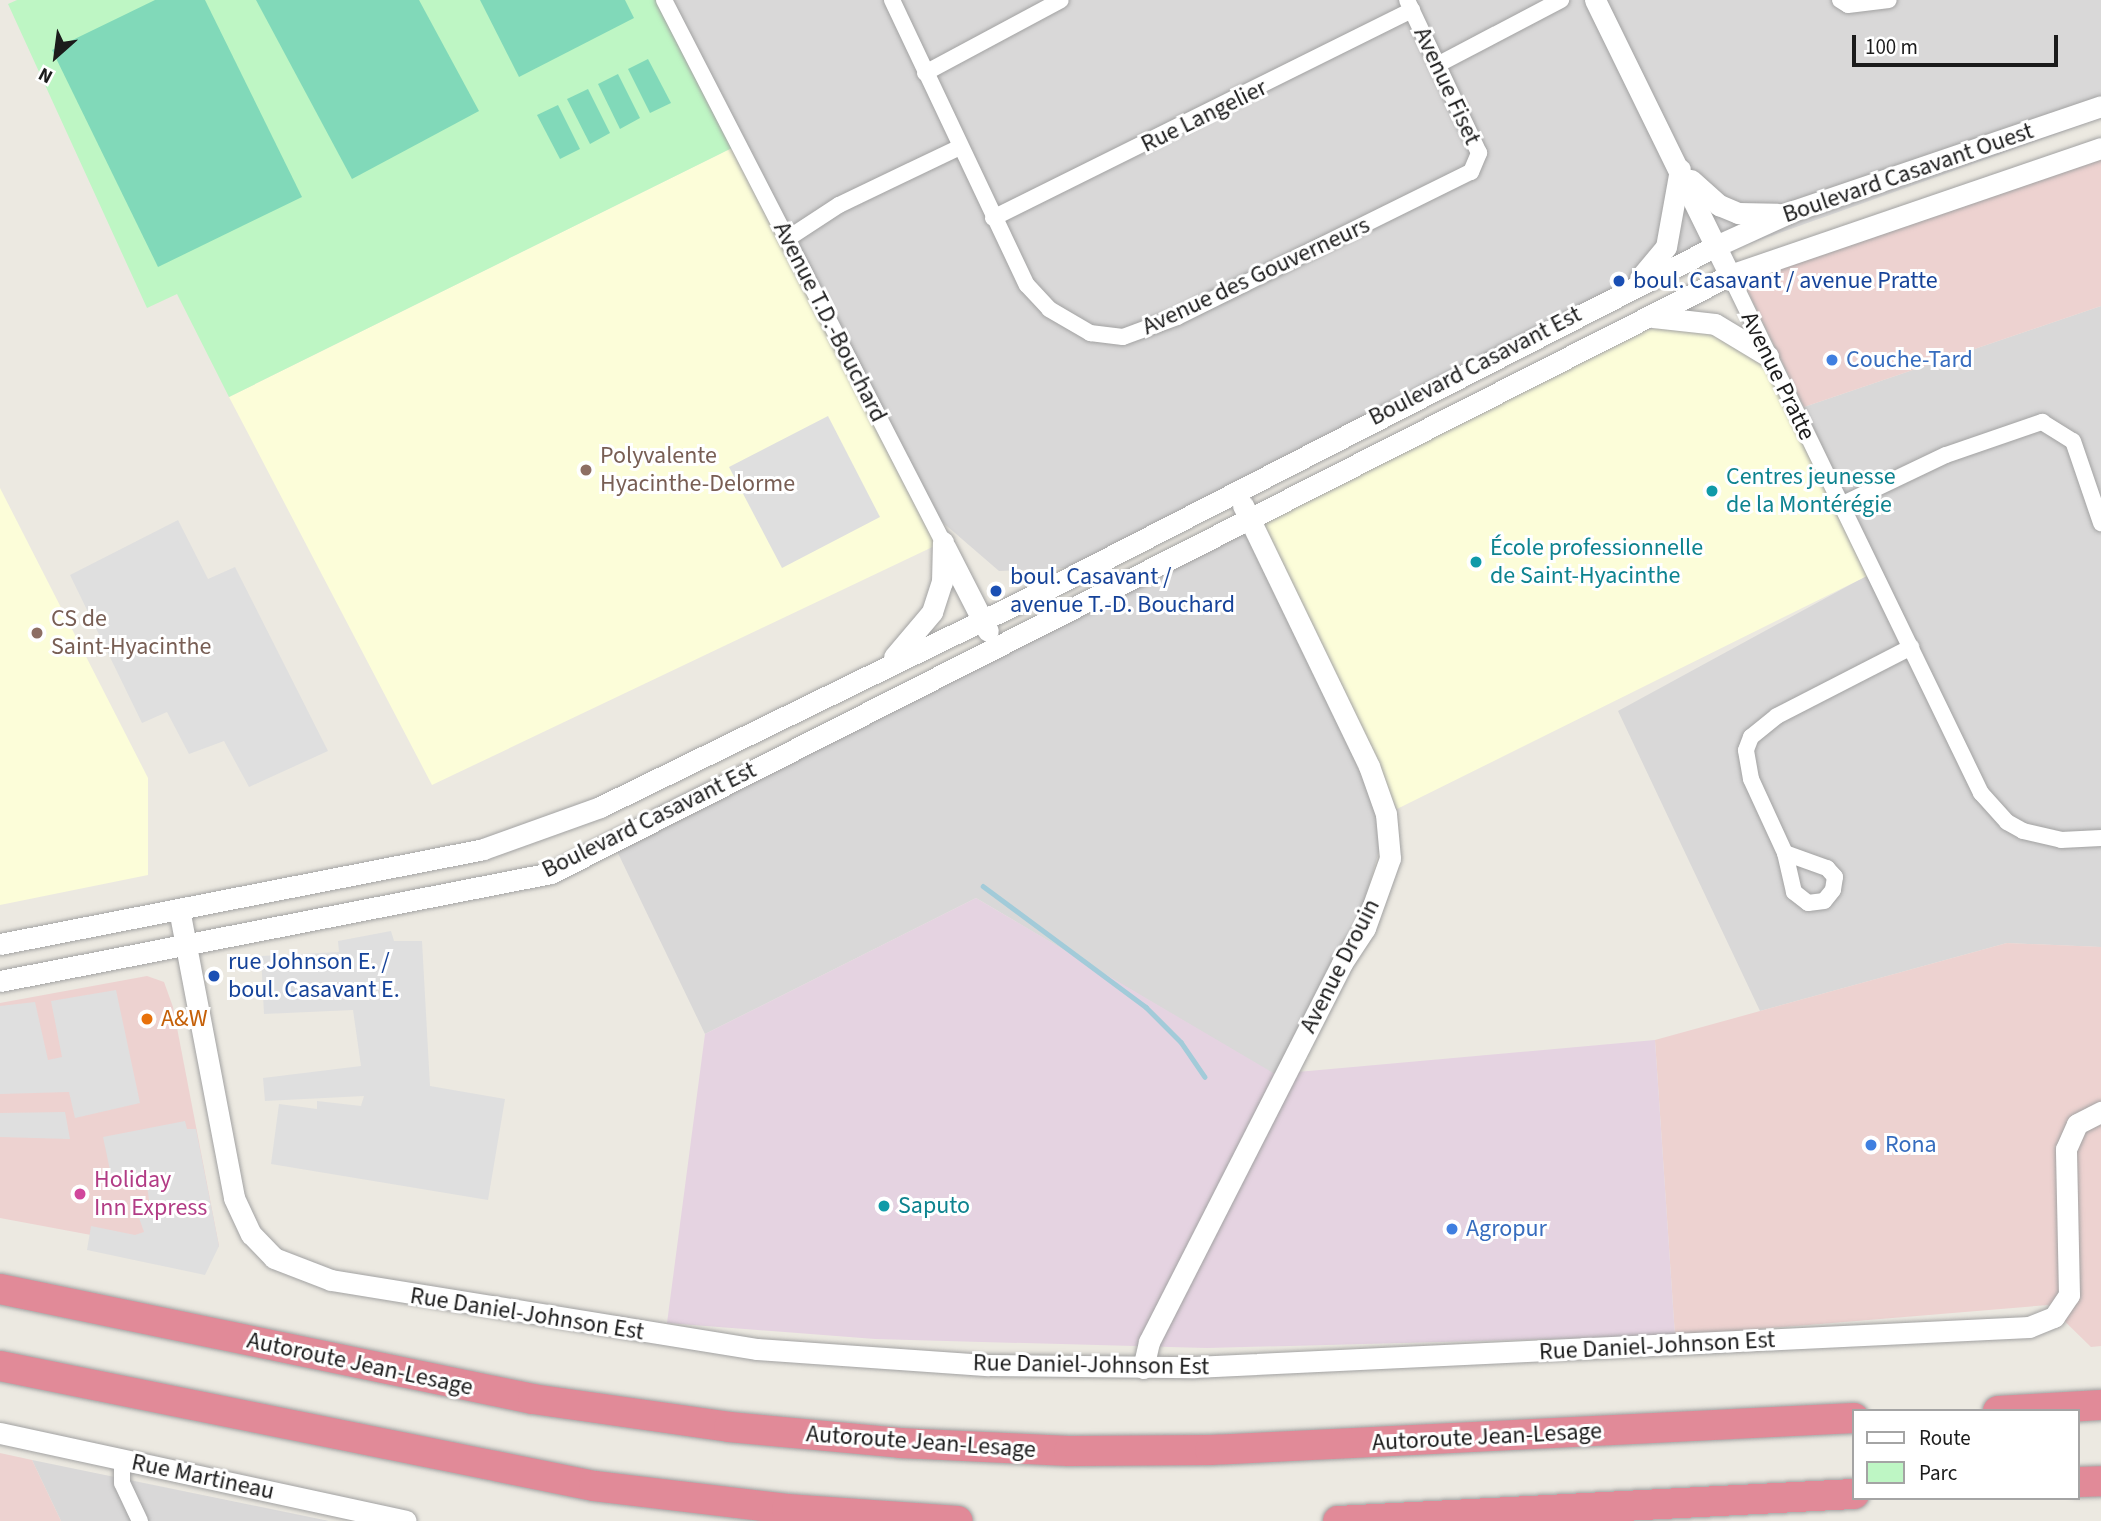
<!DOCTYPE html>
<meta charset="utf-8">
<style>
body{margin:0}
#map{position:relative;width:2101px;height:1521px;overflow:hidden;background:#ece9e1;font-family:"Source Sans 3",sans-serif}
div>[style]{position:absolute}
.residential>*{inset:0;background:#d9d8d8}
.commercial>*{inset:0;background:#edd2d0}
.industrial>*{inset:0;background:#e5d3e1}
.education>*{inset:0;background:#fcfdd9}
.park>*{inset:0;background:#bef6c4}
.pitch>*{inset:0;background:#81d9b9}
.parking>*{inset:0;background:#dfdfdf}
.stream>*{height:4.5px;margin:-2.25px;padding:0 2.25px;transform-origin:2.25px;border-radius:2.25px;background:#a2cbd9}
.roads{filter:drop-shadow(0 0 2px #a2a2a2) drop-shadow(0 0 2px #a2a2a2)}
.minor>*{height:16px;margin:-8px;padding:0 8px;transform-origin:8px;border-radius:8px;background:#fff}
.tertiary>*{height:21px;margin:-10.5px;padding:0 10.5px;transform-origin:10.5px;border-radius:10.5px;background:#fff}
.motorway>*{height:30px;margin:-15px;padding:0 15px;transform-origin:15px;border-radius:15px;background:#e18a98}
.dots>*{width:19px;height:19px;translate:-50% -50%;box-sizing:border-box;border:4px solid #fff;border-radius:50%}
span{translate:-50% -50%;white-space:nowrap;text-align:center;line-height:1.15;-webkit-text-stroke:6px #fff;paint-order:stroke}
.street-label{font-size:24px;color:#1b1b1b}
.transit-label{font-size:24px;color:#164399}
.left{translate:0 -50%;text-align:left}
.shop-label{font-size:24px;color:#366cbe}
.education-label{font-size:24px;color:#785e54}
.culture-label{font-size:24px;color:#0d838f}
.food-label{font-size:24px;color:#c56008}
.hotel-label{font-size:24px;color:#b23c85}
.legend{position:absolute;left:1852px;top:1409px;width:228px;height:91px;box-sizing:border-box;background:#fff;border:2px solid #a4a4a4;margin:0;padding:9px 12px;list-style:none;font-size:21px;color:#1b1b1b}
.legend li{display:flex;align-items:center;gap:14px;height:35px}
.legend b{width:35px;border:2px solid #a4a4a4}
.north{position:absolute;left:21px;top:21px;width:70px;height:70px;-webkit-text-stroke:5px #fff;paint-order:stroke;rotate:208deg;font-size:19px;font-weight:700;line-height:28px;text-align:center;color:#1b1b1b}
.north::after{content:'';display:block;margin:auto;width:24px;height:32px;background:#1b1b1b;clip-path:polygon(50% 0,100% 100%,50% 72%,0 100%)}
.scale{position:absolute;left:1852px;top:35px;width:206px;height:32px;box-sizing:border-box;border:4px solid #1b1b1b;border-top:0;padding-left:9px;font-size:21px;line-height:24px;white-space:nowrap;color:#1b1b1b;-webkit-text-stroke:5px #fff;paint-order:stroke}
</style>
<div id="map">
<div class="residential">
<div style="clip-path:polygon(667px 0,2101px 0,2101px 118px,1715px 256px,1086px 567px,999px 571px,926px 508px)"></div>
<div style="clip-path:polygon(2101px 306px,2101px 947px,2007px 943px,1760px 1011px,1618px 711px,1879px 569px,1804px 407px)"></div>
<div style="clip-path:polygon(1247px 525px,1375px 805px,1381px 844px,1364px 902px,1275px 1075px,976px 898px,705px 1034px,615px 847px)"></div>
<div style="clip-path:polygon(32px 1460px,329px 1521px,61px 1521px)"></div>
</div>
<div class="commercial">
<div style="clip-path:polygon(2101px 156px,2101px 306px,1804px 407px,1742px 279px)"></div>
<div style="clip-path:polygon(2007px 943px,2101px 947px,2101px 1346px,2091px 1347px,2048px 1305px,1675px 1336px,1655px 1040px)"></div>
<div style="clip-path:polygon(147px 976px,164px 982px,173px 1007px,219px 1246px,209px 1257px,0 1218px,0 1003px)"></div>
<div style="clip-path:polygon(0 1453px,32px 1460px,61px 1521px,0 1521px)"></div>
</div>
<div class="industrial">
<div style="clip-path:polygon(976px 898px,1275px 1074px,1655px 1040px,1675px 1336px,1207px 1348px,875px 1339px,667px 1323px,705px 1034px)"></div>
</div>
<div class="education">
<div style="clip-path:polygon(738px 145px,943px 542px,432px 785px,229px 397px)"></div>
<div style="clip-path:polygon(1670px 324px,1724px 337px,1766px 363px,1869px 575px,1397px 809px,1259px 521px,1644px 331px)"></div>
<div style="clip-path:polygon(0 488px,148px 778px,148px 875px,0 905px)"></div>
</div>
<div class="park">
<div style="clip-path:polygon(17px 0,664px 0,738px 145px,229px 397px,177px 294px,147px 308px,8px 4px)"></div>
</div>
<div class="pitch">
<div style="clip-path:polygon(155px 0,205px 0,302px 197px,158px 267px,52px 50px)"></div>
<div style="clip-path:polygon(256px 0,419px 0,479px 111px,352px 179px)"></div>
<div style="clip-path:polygon(480px 0,625px 0,634px 18px,519px 77px)"></div>
<div style="clip-path:polygon(648px 59px,671px 103px,650px 113px,628px 69px)"></div>
<div style="clip-path:polygon(618px 74px,640px 118px,620px 129px,598px 84px)"></div>
<div style="clip-path:polygon(588px 89px,610px 133px,590px 144px,567px 99px)"></div>
<div style="clip-path:polygon(558px 105px,580px 149px,560px 159px,537px 115px)"></div>
</div>
<div class="parking">
<div style="clip-path:polygon(828px 416px,880px 517px,782px 568px,729px 467px)"></div>
<div style="clip-path:polygon(178px 520px,208px 579px,235px 567px,328px 751px,249px 787px,224px 741px,189px 754px,167px 712px,142px 723px,70px 575px)"></div>
<div style="clip-path:polygon(391px 931px,394px 941px,422px 941px,430px 1086px,505px 1099px,488px 1200px,271px 1164px,279px 1104px,317px 1109px,317px 1101px,361px 1106px,364px 1096px,265px 1101px,263px 1078px,361px 1066px,353px 1010px,264px 1014px,261px 956px,339px 952px,338px 941px)"></div>
<div style="clip-path:polygon(116px 990px,140px 1103px,75px 1118px,69px 1092px,0 1094px,0 1006px,35px 1002px,48px 1060px,62px 1057px,51px 1001px)"></div>
<div style="clip-path:polygon(65px 1112px,70px 1139px,0 1137px,0 1113px)"></div>
<div style="clip-path:polygon(185px 1121px,187px 1129px,196px 1129px,219px 1246px,205px 1275px,87px 1250px,91px 1226px,135px 1235px,144px 1232px,137px 1212px,150px 1207px,146px 1179px,136px 1179px,133px 1171px,111px 1175px,103px 1137px)"></div>
</div>
<div class="stream">
<div style="left:983px;top:886px;width:203px;rotate:36.6deg"></div>
<div style="left:1146px;top:1007px;width:49px;rotate:45deg"></div>
<div style="left:1181px;top:1042px;width:42px;rotate:55.6deg"></div>
</div>
<div class="roads">
<div class="minor">
<div style="left:664px;top:0;width:610px;rotate:62.76deg"></div>
<div style="left:892px;top:0;width:315px;rotate:64.7deg"></div>
<div style="left:1027px;top:285px;width:33px;rotate:47deg"></div>
<div style="left:1049px;top:309px;width:48px;rotate:30.3deg"></div>
<div style="left:1090px;top:333px;width:33px;rotate:7deg"></div>
<div style="left:1123px;top:337px;width:58px;rotate:-20.3deg"></div>
<div style="left:1177px;top:317px;width:328px;rotate:-26.3deg"></div>
<div style="left:1471px;top:172px;width:21px;rotate:-67deg"></div>
<div style="left:1479px;top:153px;width:169px;rotate:-115.2deg"></div>
<div style="left:1840px;top:0;width:9px;rotate:32deg"></div>
<div style="left:1848px;top:5px;width:41px;rotate:-7deg"></div>
<div style="left:1439px;top:64px;width:138px;rotate:-27.7deg"></div>
<div style="left:925px;top:73px;width:154px;rotate:-28.2deg"></div>
<div style="left:993px;top:218px;width:468px;rotate:-26.4deg"></div>
<div style="left:787px;top:239px;width:62px;rotate:-33.2deg"></div>
<div style="left:839px;top:205px;width:134px;rotate:-25.6deg"></div>
<div style="left:1730px;top:275px;width:576px;rotate:64.15deg"></div>
<div style="left:1981px;top:793px;width:39px;rotate:48deg"></div>
<div style="left:2007px;top:822px;width:18px;rotate:29deg"></div>
<div style="left:2023px;top:831px;width:39px;rotate:13deg"></div>
<div style="left:2061px;top:840px;width:40px;rotate:-2.9deg"></div>
<div style="left:1841px;top:505px;width:116px;rotate:-25.5deg"></div>
<div style="left:1946px;top:455px;width:102px;rotate:-19deg"></div>
<div style="left:2042px;top:422px;width:36px;rotate:32deg"></div>
<div style="left:2073px;top:441px;width:87px;rotate:71.1deg"></div>
<div style="left:1785px;top:853px;width:45px;rotate:19.7deg"></div>
<div style="left:1827px;top:868px;width:12px;rotate:48deg"></div>
<div style="left:1835px;top:877px;width:13px;rotate:99deg"></div>
<div style="left:1833px;top:890px;width:14px;rotate:129deg"></div>
<div style="left:1824px;top:901px;width:16px;rotate:173deg"></div>
<div style="left:1808px;top:903px;width:18px;rotate:-142deg"></div>
<div style="left:1794px;top:892px;width:40px;rotate:-103deg"></div>
<div style="left:1785px;top:853px;width:81px;rotate:-114.7deg"></div>
<div style="left:1751px;top:779px;width:29px;rotate:-100deg"></div>
<div style="left:1746px;top:750px;width:14px;rotate:-69deg"></div>
<div style="left:1751px;top:737px;width:33px;rotate:-39deg"></div>
<div style="left:1777px;top:716px;width:151px;rotate:-27.2deg"></div>
<div style="left:122px;top:1459px;width:24px;rotate:90deg"></div>
<div style="left:122px;top:1483px;width:42px;rotate:64.7deg"></div>
</div>
<div class="tertiary">
<div style="left:1595px;top:0;width:306px;rotate:63.9deg"></div>
<div style="left:1691px;top:180px;width:38px;rotate:42deg"></div>
<div style="left:1719px;top:205px;width:21px;rotate:23deg"></div>
<div style="left:1738px;top:213px;width:39px;rotate:1deg"></div>
<div style="left:1640px;top:278px;width:40px;rotate:-50deg"></div>
<div style="left:1666px;top:247px;width:79px;rotate:-79.8deg"></div>
<div style="left:1653px;top:317px;width:62px;rotate:6.4deg"></div>
<div style="left:1715px;top:324px;width:62px;rotate:31.1deg"></div>
<div style="left:945px;top:547px;width:94px;rotate:62.9deg"></div>
<div style="left:894px;top:657px;width:59px;rotate:-49.8deg"></div>
<div style="left:932px;top:612px;width:32px;rotate:-72deg"></div>
<div style="left:942px;top:582px;width:40px;rotate:-88.6deg"></div>
<div style="left:179px;top:909px;width:294px;rotate:79.2deg"></div>
<div style="left:234px;top:1198px;width:40px;rotate:65deg"></div>
<div style="left:251px;top:1234px;width:33px;rotate:46deg"></div>
<div style="left:274px;top:1258px;width:61px;rotate:21.1deg"></div>
<div style="left:331px;top:1280px;width:432px;rotate:9.2deg"></div>
<div style="left:757px;top:1349px;width:232px;rotate:4deg"></div>
<div style="left:988px;top:1365px;width:206px;rotate:0.6deg"></div>
<div style="left:1194px;top:1367px;width:836px;rotate:-2.74deg"></div>
<div style="left:2029px;top:1327px;width:27px;rotate:-22deg"></div>
<div style="left:2054px;top:1317px;width:27px;rotate:-56deg"></div>
<div style="left:2069px;top:1295px;width:146px;rotate:-91.2deg"></div>
<div style="left:2066px;top:1149px;width:27px;rotate:-66deg"></div>
<div style="left:2077px;top:1124px;width:27px;rotate:-27deg"></div>
<div style="left:0;top:944px;width:492px;rotate:-11.1deg"></div>
<div style="left:483px;top:849px;width:124px;rotate:-19.7deg"></div>
<div style="left:600px;top:807px;width:504px;rotate:-26.01deg"></div>
<div style="left:1053px;top:586px;width:745px;rotate:-27.15deg"></div>
<div style="left:1716px;top:246px;width:85px;rotate:-24.4deg"></div>
<div style="left:1793px;top:211px;width:325px;rotate:-18.8deg"></div>
<div style="left:0;top:981px;width:561px;rotate:-11.09deg"></div>
<div style="left:551px;top:873px;width:1322px;rotate:-26.89deg"></div>
<div style="left:1730px;top:275px;width:392px;rotate:-18.9deg"></div>
<div style="left:1143px;top:1368px;width:27px;rotate:-77deg"></div>
<div style="left:1149px;top:1342px;width:425px;rotate:-63deg"></div>
<div style="left:1342px;top:963px;width:42px;rotate:-56.7deg"></div>
<div style="left:1365px;top:928px;width:74px;rotate:-70.3deg"></div>
<div style="left:1390px;top:858px;width:44px;rotate:-95.2deg"></div>
<div style="left:1386px;top:814px;width:51px;rotate:-109.5deg"></div>
<div style="left:1369px;top:766px;width:290px;rotate:-115.8deg"></div>
<div style="left:0;top:1433px;width:415px;rotate:12.2deg"></div>
</div>
<div class="motorway">
<div style="left:0;top:1289px;width:544px;rotate:11.66deg"></div>
<div style="left:533px;top:1399px;width:198px;rotate:8.1deg"></div>
<div style="left:729px;top:1427px;width:172px;rotate:5.3deg"></div>
<div style="left:900px;top:1443px;width:169px;rotate:2.7deg"></div>
<div style="left:1069px;top:1451px;width:141px;rotate:-0.4deg"></div>
<div style="left:1210px;top:1450px;width:645px;rotate:-2.84deg"></div>
<div style="left:0;top:1366px;width:606px;rotate:11.42deg"></div>
<div style="left:594px;top:1486px;width:194px;rotate:6.8deg"></div>
<div style="left:787px;top:1509px;width:171px;rotate:4deg"></div>
<div style="left:1998px;top:1411px;width:103px;rotate:-3.3deg"></div>
<div style="left:2078px;top:1482px;width:23px;rotate:-2deg"></div>
<div style="left:1338px;top:1521px;width:517px;rotate:-3deg"></div>
</div>
</div>
<div class="dots">
<div style="left:1619px;top:281px;background:#1a4fb4"></div>
<div style="left:1832px;top:360px;background:#3f7fe0"></div>
<div style="left:586px;top:470px;background:#8d6e63"></div>
<div style="left:1712px;top:491px;background:#0f9aa8"></div>
<div style="left:1476px;top:562px;background:#0f9aa8"></div>
<div style="left:996px;top:591px;background:#1a4fb4"></div>
<div style="left:37px;top:633px;background:#8d6e63"></div>
<div style="left:214px;top:976px;background:#1a4fb4"></div>
<div style="left:147px;top:1019px;background:#e8710a"></div>
<div style="left:1871px;top:1145px;background:#3f7fe0"></div>
<div style="left:80px;top:1194px;background:#d1479c"></div>
<div style="left:884px;top:1206px;background:#0f9aa8"></div>
<div style="left:1452px;top:1229px;background:#3f7fe0"></div>
</div>
<div class="street-label">
<span style="left:1447px;top:86px;rotate:65deg">Avenue Fiset</span>
<span style="left:1204px;top:116px;rotate:-26deg">Rue Langelier</span>
<span style="left:1908px;top:173px;rotate:-19deg">Boulevard Casavant Ouest</span>
<span style="left:1256px;top:276px;rotate:-25deg">Avenue des Gouverneurs</span>
<span style="left:830px;top:322px;rotate:63deg">Avenue T.D.-Bouchard</span>
<span style="left:1475px;top:366px;rotate:-27deg">Boulevard Casavant Est</span>
<span style="left:1778px;top:376px;rotate:64deg">Avenue Pratte</span>
<span style="left:649px;top:820px;rotate:-26deg">Boulevard Casavant Est</span>
<span style="left:1340px;top:966px;rotate:-63deg">Avenue Drouin</span>
<span style="left:527px;top:1314px;rotate:9deg">Rue Daniel-Johnson Est</span>
<span style="left:1657px;top:1346px;rotate:-3deg">Rue Daniel-Johnson Est</span>
<span style="left:360px;top:1364px;rotate:12deg">Autoroute Jean-Lesage</span>
<span style="left:1091px;top:1365px;rotate:1deg">Rue Daniel-Johnson Est</span>
<span style="left:1487px;top:1437px;rotate:-3deg">Autoroute Jean-Lesage</span>
<span style="left:921px;top:1442px;rotate:4deg">Autoroute Jean-Lesage</span>
<span style="left:203px;top:1477px;rotate:12deg">Rue Martineau</span>
</div>
<div class="transit-label">
<span class="left" style="left:1633px;top:281px">boul. Casavant / avenue Pratte</span>
<span class="left" style="left:1010px;top:591px">boul. Casavant /<br>avenue T.-D. Bouchard</span>
<span class="left" style="left:228px;top:976px">rue Johnson E. /<br>boul. Casavant E.</span>
</div>
<div class="shop-label">
<span class="left" style="left:1846px;top:360px">Couche-Tard</span>
<span class="left" style="left:1885px;top:1145px">Rona</span>
<span class="left" style="left:1466px;top:1229px">Agropur</span>
</div>
<div class="education-label">
<span class="left" style="left:600px;top:470px">Polyvalente<br>Hyacinthe-Delorme</span>
<span class="left" style="left:51px;top:633px">CS de<br>Saint-Hyacinthe</span>
</div>
<div class="culture-label">
<span class="left" style="left:1726px;top:491px">Centres jeunesse<br>de la Montérégie</span>
<span class="left" style="left:1490px;top:562px">École professionnelle<br>de Saint-Hyacinthe</span>
<span class="left" style="left:898px;top:1206px">Saputo</span>
</div>
<div class="food-label">
<span class="left" style="left:161px;top:1019px">A&amp;W</span>
</div>
<div class="hotel-label">
<span class="left" style="left:94px;top:1194px">Holiday<br>Inn Express</span>
</div>
<ul class="legend">
<li><b style="height:9px;background:#fff"></b>Route</li>
<li><b style="height:19px;background:#bef6c4"></b>Parc</li>
</ul>
<div class="north">N</div>
<div class="scale">100 m</div>
</div>
